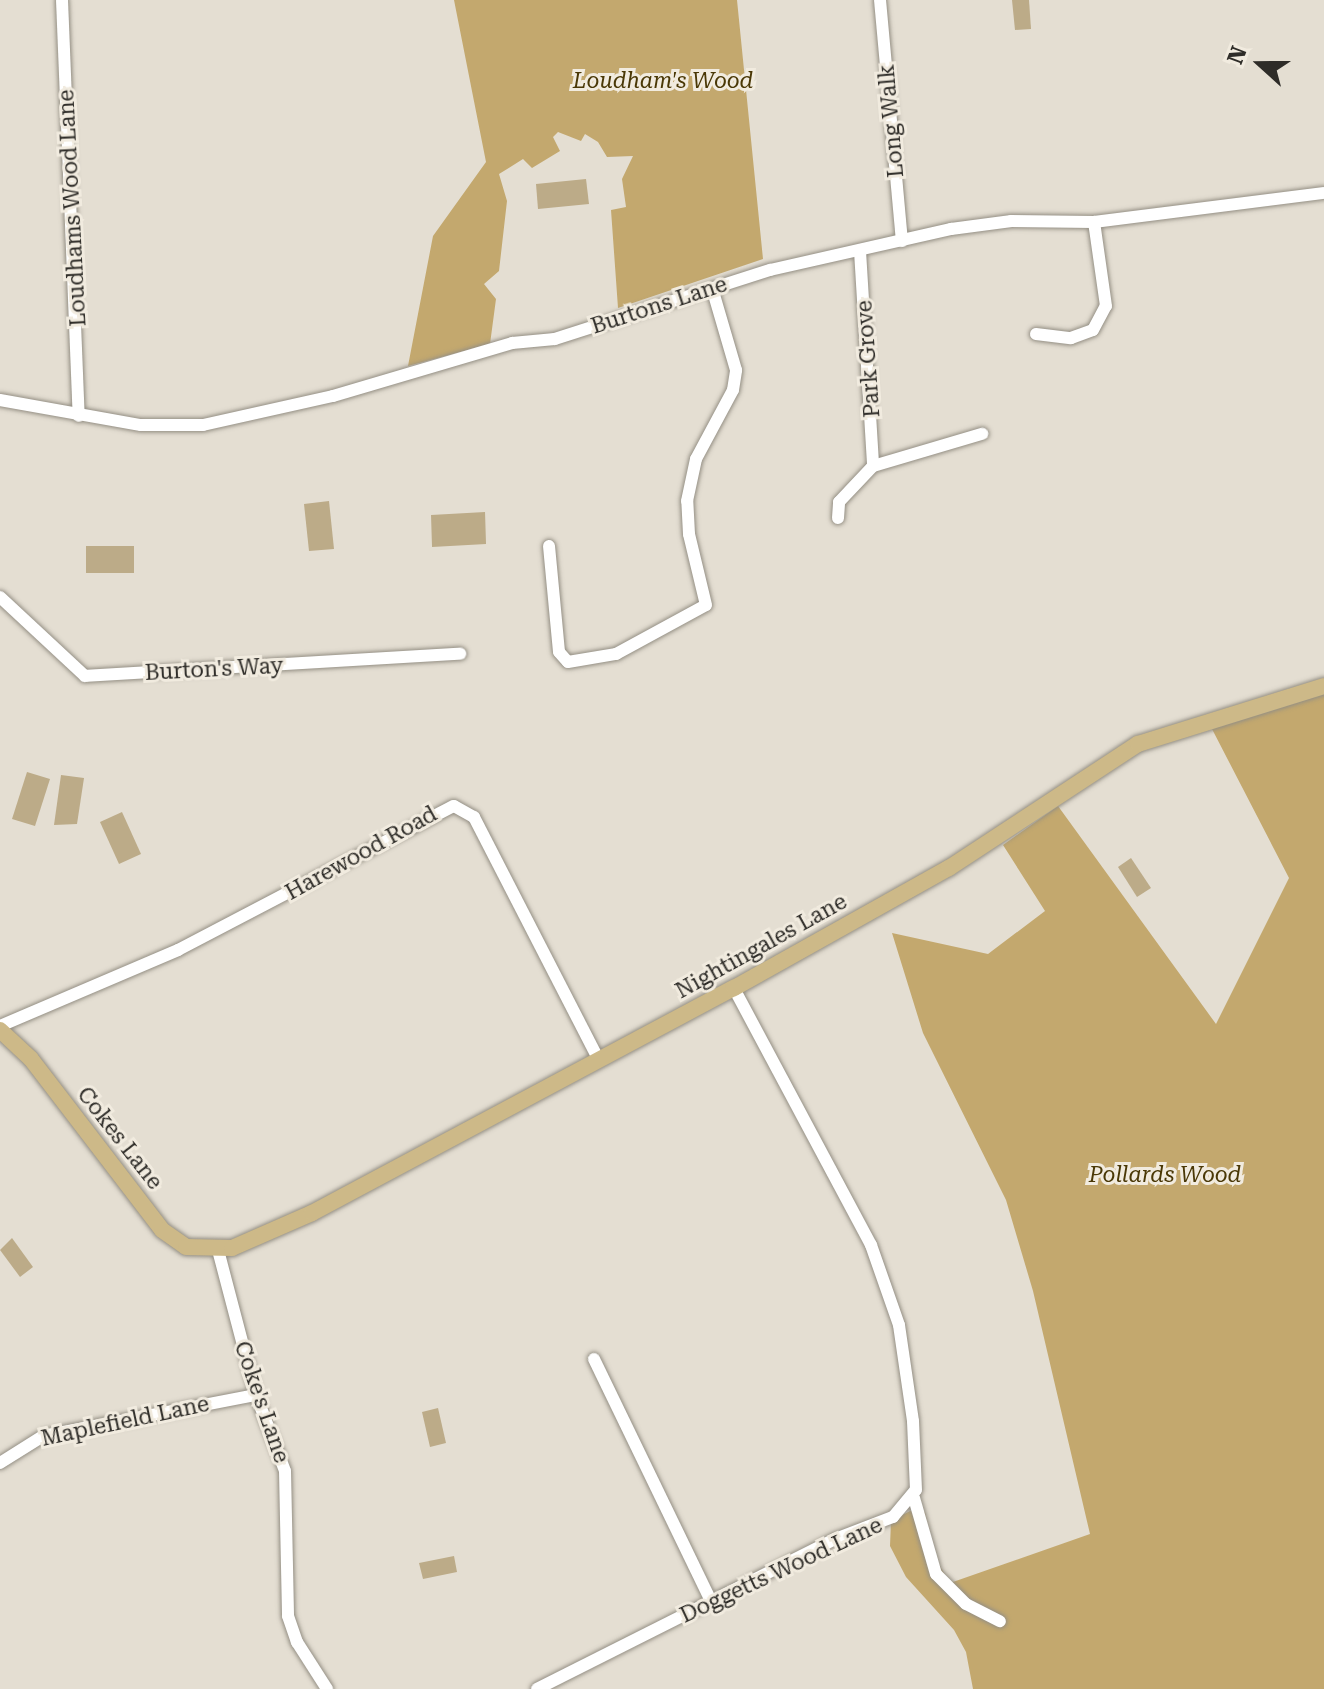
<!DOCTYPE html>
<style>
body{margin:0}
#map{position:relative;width:1324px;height:1689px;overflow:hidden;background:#e4ded2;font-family:"Roboto Serif",serif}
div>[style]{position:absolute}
.green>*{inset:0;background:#bcab88}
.forest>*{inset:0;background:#c3a86e}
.roads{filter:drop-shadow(0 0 2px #948f84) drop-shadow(0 0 2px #948f84)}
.minor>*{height:12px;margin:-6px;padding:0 6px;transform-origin:6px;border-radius:6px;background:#fff}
.major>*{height:16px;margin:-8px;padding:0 8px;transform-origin:8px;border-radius:8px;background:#cdb988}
span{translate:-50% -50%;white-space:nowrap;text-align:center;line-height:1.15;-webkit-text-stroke:6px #f1ebdf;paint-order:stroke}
.park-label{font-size:22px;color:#4a3806;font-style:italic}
.street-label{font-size:22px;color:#2e2c28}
.north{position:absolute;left:1220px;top:24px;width:80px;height:80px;-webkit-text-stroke:6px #f1ebdf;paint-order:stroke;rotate:291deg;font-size:22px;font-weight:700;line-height:32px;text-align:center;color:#2e2c28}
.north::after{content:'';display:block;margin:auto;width:28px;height:36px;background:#2e2c28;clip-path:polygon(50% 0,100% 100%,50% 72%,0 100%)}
</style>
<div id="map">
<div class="green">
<div style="clip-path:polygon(1012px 0,1029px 0,1031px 29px,1015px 30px)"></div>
<div style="clip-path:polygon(586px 179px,589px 204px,538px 209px,536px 184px)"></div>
<div style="clip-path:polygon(329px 501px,334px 549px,309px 551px,304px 504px)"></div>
<div style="clip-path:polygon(485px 512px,486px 544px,432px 547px,431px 515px)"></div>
<div style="clip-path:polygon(86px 546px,134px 546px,134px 573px,86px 573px)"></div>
<div style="clip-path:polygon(27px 772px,50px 779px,35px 826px,12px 819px)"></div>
<div style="clip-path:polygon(61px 775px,84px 778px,77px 824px,54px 825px)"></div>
<div style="clip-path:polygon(122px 812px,141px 854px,119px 864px,100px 822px)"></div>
<div style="clip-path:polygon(1131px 858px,1151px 888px,1137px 897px,1118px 867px)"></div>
<div style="clip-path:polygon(12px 1238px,33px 1267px,20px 1277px,0 1250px)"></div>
<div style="clip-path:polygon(438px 1408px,446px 1443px,430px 1447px,422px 1412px)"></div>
<div style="clip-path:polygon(454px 1556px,457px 1572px,423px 1579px,419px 1563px)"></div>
</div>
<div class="forest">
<div style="clip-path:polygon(454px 0,737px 0,763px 259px,618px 308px,611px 210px,626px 207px,622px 179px,633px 156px,607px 157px,598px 142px,585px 134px,581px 141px,558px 132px,553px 137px,560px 151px,532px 168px,523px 159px,499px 174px,507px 201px,499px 271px,484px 284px,496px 299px,490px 344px,408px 366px,433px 236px,486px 162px)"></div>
<div style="clip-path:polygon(1324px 687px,1324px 1689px,973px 1689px,966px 1652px,954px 1630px,906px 1577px,890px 1546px,891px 1521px,910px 1511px,925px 1512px,934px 1556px,950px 1583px,1090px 1534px,1033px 1291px,1006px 1200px,923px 1033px,892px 933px,988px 954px,1045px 911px,1003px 845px,1058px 806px,1216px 1024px,1289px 878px,1212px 729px)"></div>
</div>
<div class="roads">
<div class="minor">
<div style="left:62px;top:0;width:416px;rotate:87.7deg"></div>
<div style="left:880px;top:0;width:242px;rotate:84.8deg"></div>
<div style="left:860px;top:251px;width:215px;rotate:86.5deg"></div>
<div style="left:1036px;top:334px;width:35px;rotate:7deg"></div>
<div style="left:1071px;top:338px;width:23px;rotate:-20deg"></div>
<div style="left:1093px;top:330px;width:27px;rotate:-62deg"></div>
<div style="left:1106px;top:306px;width:85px;rotate:-98.1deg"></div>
<div style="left:0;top:400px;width:143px;rotate:10.1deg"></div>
<div style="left:141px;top:425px;width:62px"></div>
<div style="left:203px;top:425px;width:133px;rotate:-12.6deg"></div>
<div style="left:333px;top:396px;width:187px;rotate:-16.5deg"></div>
<div style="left:512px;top:343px;width:43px;rotate:-5.3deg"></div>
<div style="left:555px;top:339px;width:226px;rotate:-17.8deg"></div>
<div style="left:770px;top:270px;width:186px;rotate:-12.8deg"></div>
<div style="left:951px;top:229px;width:61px;rotate:-7.6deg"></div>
<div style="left:1011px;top:221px;width:83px;rotate:0.7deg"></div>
<div style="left:1094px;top:222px;width:232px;rotate:-7.2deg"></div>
<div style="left:838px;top:518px;width:16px;rotate:-86deg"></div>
<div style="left:839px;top:502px;width:50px;rotate:-46.6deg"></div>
<div style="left:873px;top:466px;width:114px;rotate:-16.4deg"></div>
<div style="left:549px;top:546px;width:106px;rotate:84.6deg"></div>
<div style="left:559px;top:652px;width:13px;rotate:48deg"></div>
<div style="left:568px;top:662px;width:49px;rotate:-9.5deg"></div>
<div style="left:616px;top:654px;width:102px;rotate:-28.6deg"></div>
<div style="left:706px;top:605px;width:73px;rotate:-103.5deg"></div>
<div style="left:689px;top:534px;width:33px;rotate:-93deg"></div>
<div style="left:687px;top:501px;width:43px;rotate:-77.9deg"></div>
<div style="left:696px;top:459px;width:78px;rotate:-61.8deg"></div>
<div style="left:733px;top:390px;width:20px;rotate:-81deg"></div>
<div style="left:736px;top:370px;width:85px;rotate:-106.3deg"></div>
<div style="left:0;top:597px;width:116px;rotate:42.9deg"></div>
<div style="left:85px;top:676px;width:376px;rotate:-3.4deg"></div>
<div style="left:0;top:1026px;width:194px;rotate:-23.1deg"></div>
<div style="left:178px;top:950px;width:311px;rotate:-27.6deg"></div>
<div style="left:454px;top:806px;width:23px;rotate:29deg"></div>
<div style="left:474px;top:817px;width:273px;rotate:62.8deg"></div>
<div style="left:218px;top:1250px;width:150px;rotate:75.3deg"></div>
<div style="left:256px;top:1395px;width:81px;rotate:69.1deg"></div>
<div style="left:285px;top:1471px;width:145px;rotate:88.8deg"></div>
<div style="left:288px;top:1616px;width:28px;rotate:71deg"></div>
<div style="left:297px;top:1642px;width:56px;rotate:57.4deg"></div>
<div style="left:594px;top:1359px;width:269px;rotate:64.2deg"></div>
<div style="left:0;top:1463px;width:51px;rotate:-32.1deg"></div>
<div style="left:43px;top:1436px;width:217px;rotate:-10.9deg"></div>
<div style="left:914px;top:1498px;width:79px;rotate:73.9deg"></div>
<div style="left:936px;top:1574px;width:42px;rotate:45deg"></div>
<div style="left:966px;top:1604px;width:38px;rotate:27deg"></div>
<div style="left:537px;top:1689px;width:334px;rotate:-26.7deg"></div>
<div style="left:835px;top:1539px;width:62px;rotate:-20.8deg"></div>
<div style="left:893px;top:1517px;width:35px;rotate:-50deg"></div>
<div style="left:916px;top:1490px;width:69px;rotate:-92.5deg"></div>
<div style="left:913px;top:1421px;width:97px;rotate:-98.3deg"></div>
<div style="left:899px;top:1325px;width:85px;rotate:-109.3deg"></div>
<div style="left:871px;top:1245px;width:291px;rotate:-118.1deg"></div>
</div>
<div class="major">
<div style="left:0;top:1030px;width:42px;rotate:43.1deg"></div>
<div style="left:31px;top:1059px;width:215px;rotate:52.5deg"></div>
<div style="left:162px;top:1230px;width:29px;rotate:35deg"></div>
<div style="left:186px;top:1247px;width:46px;rotate:1.2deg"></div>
<div style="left:232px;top:1248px;width:87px;rotate:-23.6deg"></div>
<div style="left:312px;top:1213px;width:478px;rotate:-28.1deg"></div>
<div style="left:734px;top:988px;width:246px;rotate:-29.2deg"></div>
<div style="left:949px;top:868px;width:226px;rotate:-33.3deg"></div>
<div style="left:1138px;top:744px;width:195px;rotate:-17.3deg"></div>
</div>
</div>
<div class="park-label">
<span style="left:663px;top:81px">Loudham's Wood</span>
<span style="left:1165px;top:1175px">Pollards Wood</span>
</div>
<div class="street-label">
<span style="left:891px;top:121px;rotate:-95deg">Long Walk</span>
<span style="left:72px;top:208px;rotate:-93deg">Loudhams Wood Lane</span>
<span style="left:659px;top:305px;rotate:-18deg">Burtons Lane</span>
<span style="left:868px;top:359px;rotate:-94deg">Park Grove</span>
<span style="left:214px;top:669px;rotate:-3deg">Burton's Way</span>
<span style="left:361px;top:853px;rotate:-29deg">Harewood Road</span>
<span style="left:761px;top:946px;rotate:-29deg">Nightingales Lane</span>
<span style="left:120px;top:1138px;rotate:52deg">Cokes Lane</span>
<span style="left:262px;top:1402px;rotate:71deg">Coke's Lane</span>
<span style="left:125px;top:1421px;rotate:-12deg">Maplefield Lane</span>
<span style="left:781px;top:1570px;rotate:-25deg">Doggetts Wood Lane</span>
</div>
<div class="north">N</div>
</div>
